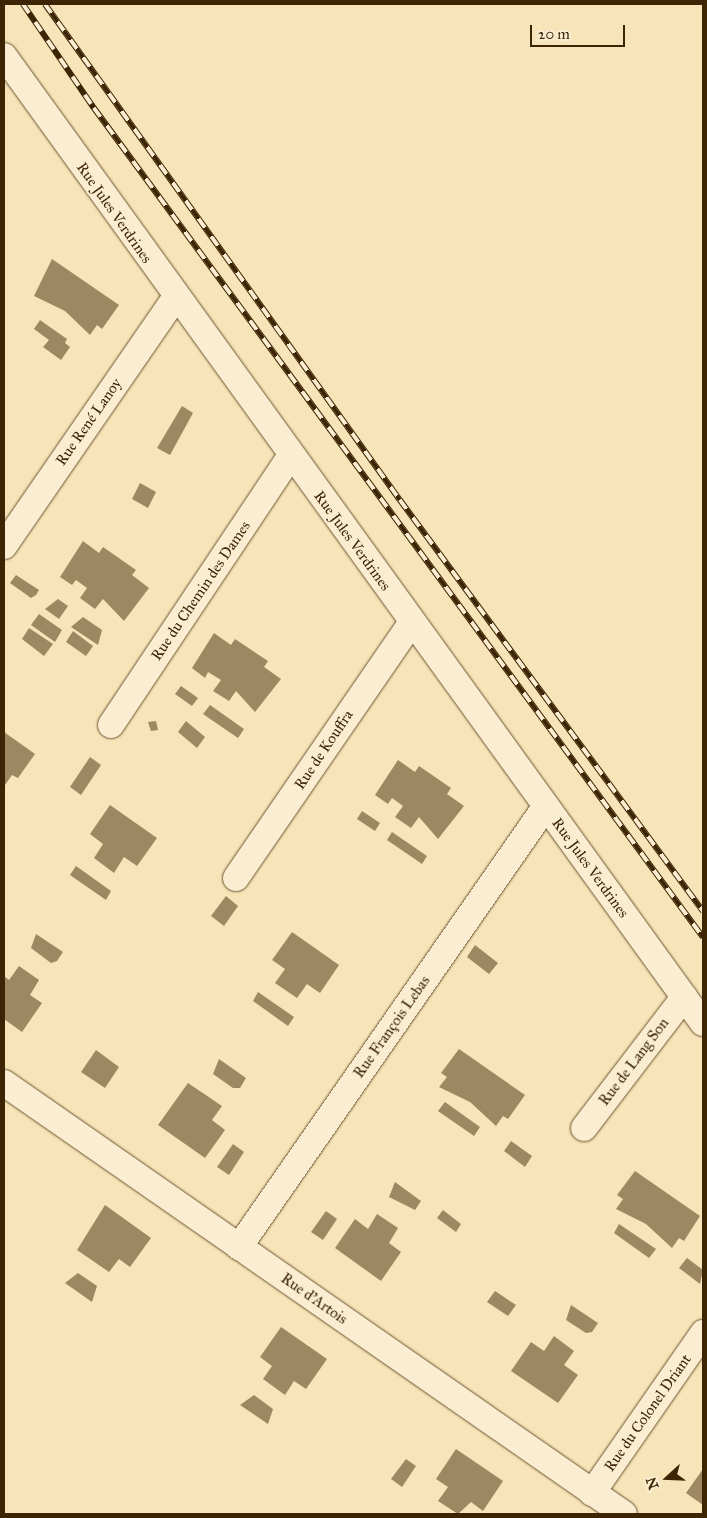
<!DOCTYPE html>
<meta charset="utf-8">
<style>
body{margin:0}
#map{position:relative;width:707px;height:1518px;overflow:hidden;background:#f7e4b8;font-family:"IM FELL Great Primer",serif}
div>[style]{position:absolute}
.building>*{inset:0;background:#9e8862}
.roads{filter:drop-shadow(0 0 1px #6c5431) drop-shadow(0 0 1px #6c5431)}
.minor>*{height:26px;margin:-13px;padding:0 13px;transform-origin:13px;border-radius:13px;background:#faedd1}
.rail>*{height:5.5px;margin-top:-2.75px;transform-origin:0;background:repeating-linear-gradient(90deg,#faedd1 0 11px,#3d2404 0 22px);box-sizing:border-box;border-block:1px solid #3d2404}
span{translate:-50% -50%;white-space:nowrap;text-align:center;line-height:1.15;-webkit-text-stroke:4.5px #faedd1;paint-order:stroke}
.street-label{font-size:15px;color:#3d2404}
.frame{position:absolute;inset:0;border:5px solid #3d2404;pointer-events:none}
.north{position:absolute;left:642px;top:1453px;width:50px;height:50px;-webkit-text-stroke:4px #faedd1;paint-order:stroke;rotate:250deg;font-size:14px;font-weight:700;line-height:20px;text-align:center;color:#3d2404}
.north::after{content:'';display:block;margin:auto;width:18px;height:22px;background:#3d2404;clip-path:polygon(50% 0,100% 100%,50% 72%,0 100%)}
.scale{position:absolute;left:530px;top:25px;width:95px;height:22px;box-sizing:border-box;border:2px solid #3d2404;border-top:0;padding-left:6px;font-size:15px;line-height:18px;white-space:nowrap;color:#3d2404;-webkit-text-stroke:4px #faedd1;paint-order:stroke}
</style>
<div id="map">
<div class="building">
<div style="clip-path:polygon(52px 259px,119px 305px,102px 329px,97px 325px,90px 335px,65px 311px,34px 296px)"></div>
<div style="clip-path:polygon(40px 320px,67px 339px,65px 343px,70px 347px,61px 360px,43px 347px,49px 340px,34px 329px)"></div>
<div style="clip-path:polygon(182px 406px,193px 413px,170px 455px,157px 448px)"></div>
<div style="clip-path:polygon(140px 483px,156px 492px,148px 508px,132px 499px)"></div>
<div style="clip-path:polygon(83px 541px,99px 553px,103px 547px,136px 570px,132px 575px,149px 588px,124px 621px,103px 599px,95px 609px,80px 598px,87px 588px,76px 580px,72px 585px,60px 577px)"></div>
<div style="clip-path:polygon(16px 575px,39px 590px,36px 595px,31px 598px,10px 583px)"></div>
<div style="clip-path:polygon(58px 599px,68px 606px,59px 619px,45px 609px)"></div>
<div style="clip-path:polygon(39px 614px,62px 630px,55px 642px,31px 625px)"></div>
<div style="clip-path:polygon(83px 617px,102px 630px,98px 645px,71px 627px)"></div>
<div style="clip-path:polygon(29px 628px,53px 644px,44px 656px,22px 639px)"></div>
<div style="clip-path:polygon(73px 631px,93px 646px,86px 656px,66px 642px)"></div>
<div style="clip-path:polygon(214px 633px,231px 645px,235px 639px,268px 661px,264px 667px,281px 679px,255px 712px,236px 691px,229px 701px,213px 691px,221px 680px,208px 672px,205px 678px,192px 668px)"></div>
<div style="clip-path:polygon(181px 686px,198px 698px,192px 706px,175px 694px)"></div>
<div style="clip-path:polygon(210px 705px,244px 729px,238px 738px,203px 714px)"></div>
<div style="clip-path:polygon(156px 721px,158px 730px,151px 731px,148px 722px)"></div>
<div style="clip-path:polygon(186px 721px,205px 737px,197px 748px,178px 732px)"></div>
<div style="clip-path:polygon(4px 732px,35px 754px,18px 778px,12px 775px,5px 785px)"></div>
<div style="clip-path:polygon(90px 757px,101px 765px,81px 795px,70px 787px)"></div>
<div style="clip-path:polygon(398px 760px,415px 772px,419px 766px,451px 788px,447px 794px,464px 806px,438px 839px,419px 817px,411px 828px,395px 817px,403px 806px,392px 798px,388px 804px,375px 795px)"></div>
<div style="clip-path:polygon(110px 805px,157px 838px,137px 866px,124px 857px,114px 873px,94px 858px,103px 844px,90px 834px)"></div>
<div style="clip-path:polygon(362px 811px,380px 823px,375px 831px,357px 819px)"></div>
<div style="clip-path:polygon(392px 832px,427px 856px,422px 864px,387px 840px)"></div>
<div style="clip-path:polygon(76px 866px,111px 891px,106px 900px,70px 875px)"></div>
<div style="clip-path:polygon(226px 896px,238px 906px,224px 926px,211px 916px)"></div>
<div style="clip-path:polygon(292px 932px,339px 965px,320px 993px,307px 984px,297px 998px,275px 983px,285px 969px,272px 960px)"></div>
<div style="clip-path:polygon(36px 934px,63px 952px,57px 961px,51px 963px,31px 948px)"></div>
<div style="clip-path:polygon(475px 945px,498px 963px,489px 974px,467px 957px)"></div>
<div style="clip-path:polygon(19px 966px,39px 980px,30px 995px,42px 1003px,22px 1032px,4px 1019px,4px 976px,9px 980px)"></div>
<div style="clip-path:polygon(258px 992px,294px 1017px,288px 1026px,253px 1001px)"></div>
<div style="clip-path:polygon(459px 1049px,525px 1095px,508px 1119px,503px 1116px,496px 1126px,470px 1102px,439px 1087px,447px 1077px,441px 1073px)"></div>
<div style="clip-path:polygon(96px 1050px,119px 1067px,105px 1088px,81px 1072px)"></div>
<div style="clip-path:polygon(219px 1059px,246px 1078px,240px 1088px,233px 1088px,213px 1074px)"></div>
<div style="clip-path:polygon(188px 1083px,222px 1106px,212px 1120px,225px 1130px,205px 1158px,158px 1125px)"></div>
<div style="clip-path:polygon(445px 1102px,480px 1127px,474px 1136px,438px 1111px)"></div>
<div style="clip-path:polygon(511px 1141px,532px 1156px,525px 1167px,504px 1151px)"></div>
<div style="clip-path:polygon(233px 1144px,244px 1152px,229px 1175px,217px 1167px)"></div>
<div style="clip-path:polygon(635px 1171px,700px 1216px,684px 1241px,679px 1238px,672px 1248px,646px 1224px,616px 1209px,623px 1199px,617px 1195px)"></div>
<div style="clip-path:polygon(395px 1182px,421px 1201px,415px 1210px,389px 1197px)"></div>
<div style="clip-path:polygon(105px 1205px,151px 1238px,130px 1267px,119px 1259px,109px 1272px,77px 1250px)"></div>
<div style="clip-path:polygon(443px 1210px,461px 1224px,456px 1232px,437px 1218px)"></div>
<div style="clip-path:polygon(326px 1211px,337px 1219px,323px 1240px,311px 1232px)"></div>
<div style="clip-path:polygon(377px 1214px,398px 1228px,389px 1243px,401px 1252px,381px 1281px,335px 1248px,355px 1219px,368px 1229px)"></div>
<div style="clip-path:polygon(619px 1224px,656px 1249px,649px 1258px,614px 1233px)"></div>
<div style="clip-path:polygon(687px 1258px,703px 1270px,700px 1284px,679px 1268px)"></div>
<div style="clip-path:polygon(78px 1273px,97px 1286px,92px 1302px,65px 1283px)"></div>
<div style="clip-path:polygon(495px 1291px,516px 1305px,508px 1316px,487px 1302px)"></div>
<div style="clip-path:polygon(571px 1305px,598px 1323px,592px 1332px,586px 1333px,566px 1320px)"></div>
<div style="clip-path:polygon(281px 1327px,327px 1359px,306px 1389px,294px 1381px,285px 1395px,263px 1379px,272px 1366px,260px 1357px)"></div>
<div style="clip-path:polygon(554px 1336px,574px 1351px,564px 1365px,578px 1375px,558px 1403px,511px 1371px,531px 1342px,544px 1351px)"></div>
<div style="clip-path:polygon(254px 1395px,273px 1409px,268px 1424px,240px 1405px)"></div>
<div style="clip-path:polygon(456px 1449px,503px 1481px,483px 1511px,471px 1502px,458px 1514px,438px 1501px,448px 1487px,436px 1479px)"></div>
<div style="clip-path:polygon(406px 1459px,416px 1466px,402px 1487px,391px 1479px)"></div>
<div style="clip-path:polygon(703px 1469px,703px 1505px,686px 1493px)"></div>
</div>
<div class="roads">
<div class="minor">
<div style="left:4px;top:56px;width:1193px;rotate:54.14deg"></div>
<div style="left:4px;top:546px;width:301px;rotate:-55.4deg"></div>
<div style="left:111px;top:725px;width:322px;rotate:-56.3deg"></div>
<div style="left:236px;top:878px;width:309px;rotate:-55.5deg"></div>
<div style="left:4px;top:1083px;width:755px;rotate:34.81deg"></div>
<div style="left:584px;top:1128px;width:165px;rotate:-52.6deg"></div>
<div style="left:239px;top:1247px;width:537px;rotate:-55.16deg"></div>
<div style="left:592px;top:1493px;width:195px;rotate:-55.2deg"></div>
</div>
</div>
<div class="rail">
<div style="left:23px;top:4px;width:126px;rotate:55.7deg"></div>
<div style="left:94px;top:108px;width:1029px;rotate:53.7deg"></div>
<div style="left:45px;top:4px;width:610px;rotate:54.41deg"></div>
<div style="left:400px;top:500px;width:511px;rotate:53.6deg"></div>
</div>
<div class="street-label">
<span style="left:114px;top:213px;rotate:55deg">Rue Jules Verdrines</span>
<span style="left:89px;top:422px;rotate:-55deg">Rue René Lanoy</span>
<span style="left:352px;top:541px;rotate:54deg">Rue Jules Verdrines</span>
<span style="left:201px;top:591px;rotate:-56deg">Rue du Chemin des Dames</span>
<span style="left:324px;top:750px;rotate:-56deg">Rue de Kouffra</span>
<span style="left:590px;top:868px;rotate:54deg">Rue Jules Verdrines</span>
<span style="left:392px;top:1027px;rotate:-55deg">Rue François Lebas</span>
<span style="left:634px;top:1062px;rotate:-53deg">Rue de Lang Son</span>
<span style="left:314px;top:1299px;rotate:35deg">Rue d'Artois</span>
<span style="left:648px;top:1413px;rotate:-55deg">Rue du Colonel Driant</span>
</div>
<div class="frame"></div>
<div class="north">N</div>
<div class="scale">20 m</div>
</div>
